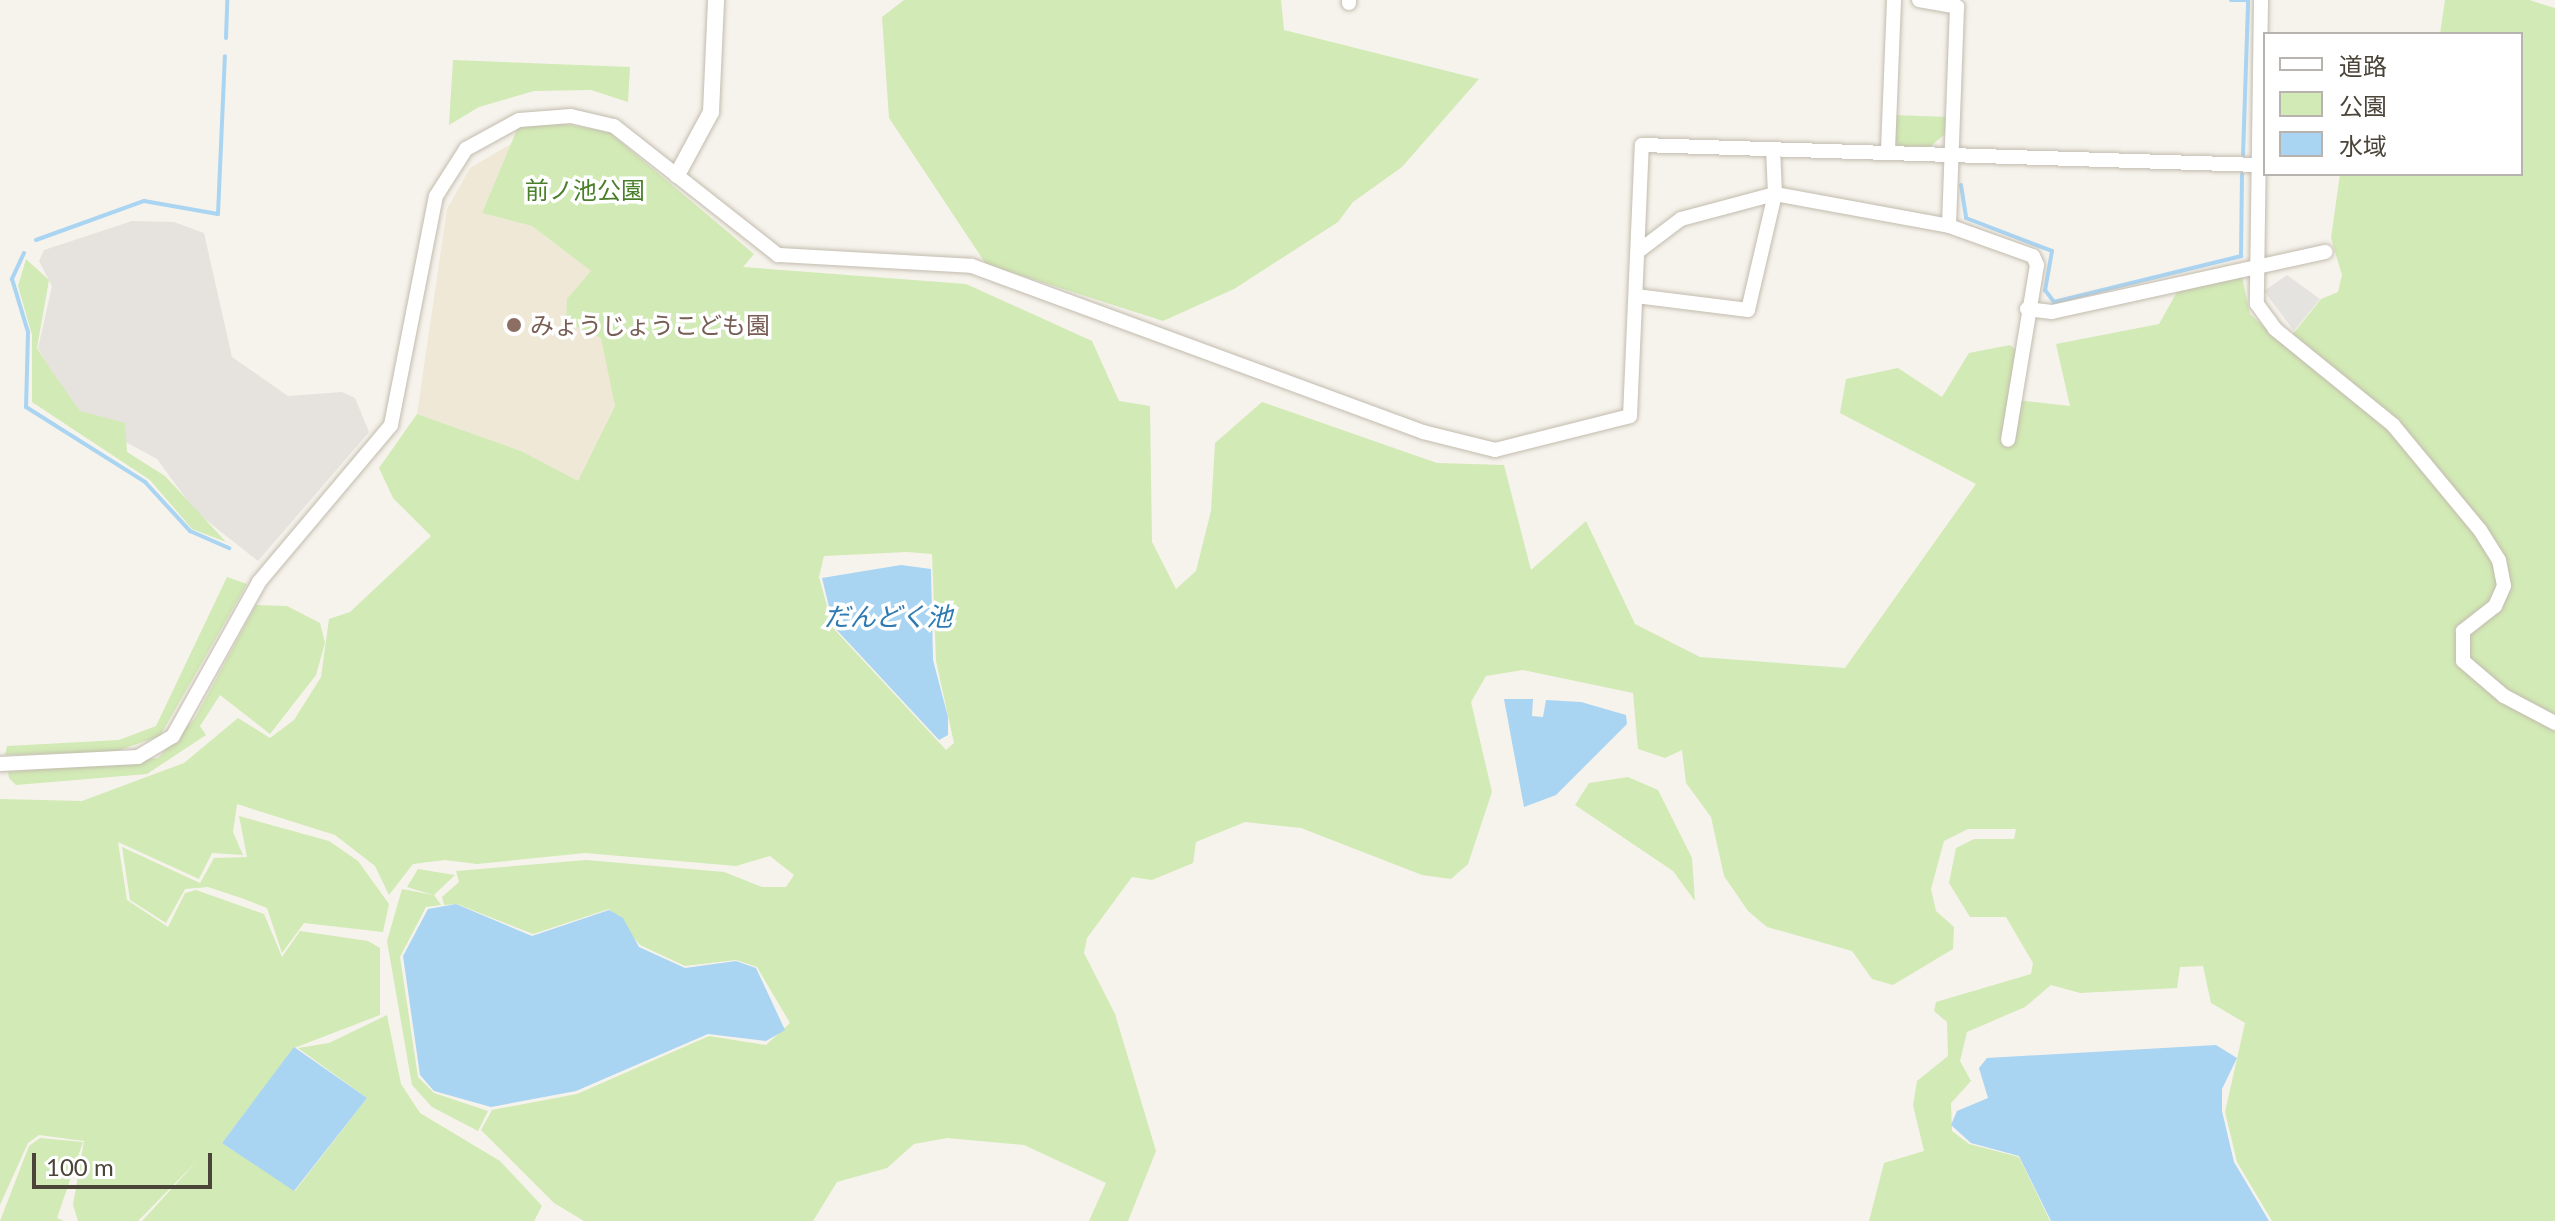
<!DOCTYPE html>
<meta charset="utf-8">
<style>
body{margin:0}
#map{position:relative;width:2555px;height:1221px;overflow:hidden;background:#f6f3ec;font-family:Lato,"Noto Sans JP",sans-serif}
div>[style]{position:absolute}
.industrial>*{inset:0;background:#e6e2dd}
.education>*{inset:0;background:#efe8d6}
.green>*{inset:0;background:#d2eab5}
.parking>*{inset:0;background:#e5e3e0}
.water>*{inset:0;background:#a9d4f2}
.stream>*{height:4px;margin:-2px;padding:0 2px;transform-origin:2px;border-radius:2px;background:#a9d4f2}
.roads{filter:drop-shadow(0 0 2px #c2bbae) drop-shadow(0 0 2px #c2bbae)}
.minor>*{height:14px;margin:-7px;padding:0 7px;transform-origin:7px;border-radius:7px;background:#fff}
.tertiary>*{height:16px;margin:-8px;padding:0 8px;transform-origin:8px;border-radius:8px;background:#fff}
.dots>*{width:22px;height:22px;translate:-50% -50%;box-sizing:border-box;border:4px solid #fff;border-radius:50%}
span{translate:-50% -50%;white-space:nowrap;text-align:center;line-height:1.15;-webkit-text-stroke:7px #fff;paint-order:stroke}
.park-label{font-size:24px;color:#4a7f2a}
.education-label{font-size:24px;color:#785e54}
.left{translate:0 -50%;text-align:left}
.water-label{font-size:26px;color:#2e7ab2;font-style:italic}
.legend{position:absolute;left:2263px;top:32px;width:260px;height:144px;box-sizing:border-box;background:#fff;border:2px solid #b7b4b0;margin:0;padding:10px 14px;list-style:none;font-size:24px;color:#4b4439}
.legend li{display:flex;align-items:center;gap:16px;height:40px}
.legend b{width:40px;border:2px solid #b7b4b0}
.scale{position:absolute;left:32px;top:1153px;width:180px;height:36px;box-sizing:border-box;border:4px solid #4b4439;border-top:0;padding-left:10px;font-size:24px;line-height:28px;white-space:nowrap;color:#4b4439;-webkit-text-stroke:6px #fff;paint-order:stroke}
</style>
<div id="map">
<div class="industrial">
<div style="clip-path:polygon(132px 221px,174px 222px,204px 233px,232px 357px,288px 396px,342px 392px,355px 398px,369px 432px,258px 561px,196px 512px,157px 459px,72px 413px,38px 348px,52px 286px,39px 261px,44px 250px)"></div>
</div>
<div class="education">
<div style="clip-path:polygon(511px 144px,482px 213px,532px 226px,591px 271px,615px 406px,578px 482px,521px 451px,417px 414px,447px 209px,470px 168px)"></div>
</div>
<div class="green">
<div style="clip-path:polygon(904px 0,1281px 0,1284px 30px,1479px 79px,1402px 167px,1353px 202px,1338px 222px,1234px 289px,1163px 321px,986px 264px,889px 118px,882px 17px)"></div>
<div style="clip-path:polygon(evenodd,2445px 0,2529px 0,2555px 8px,2555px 1221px,2272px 1221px,2237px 1162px,2225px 1112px,2245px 1023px,2211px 1003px,2203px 966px,2180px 967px,2177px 988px,2080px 993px,2051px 985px,2025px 1007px,1967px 1032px,1960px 1061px,1971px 1081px,1951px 1103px,1952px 1131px,1969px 1144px,2019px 1157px,2050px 1221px,1869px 1221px,1884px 1163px,1924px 1151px,1913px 1105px,1917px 1081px,1948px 1056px,1947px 1022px,1934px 1011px,1936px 1002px,2031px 974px,2033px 963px,2006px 917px,1970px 917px,1949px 883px,1956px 848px,1974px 839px,2014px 839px,2016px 829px,1968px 829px,1944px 841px,1931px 889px,1936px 911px,1954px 927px,1953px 949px,1893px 985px,1872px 979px,1852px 951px,1767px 927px,1748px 911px,1724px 876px,1711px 817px,1686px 783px,1682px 750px,1665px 758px,1638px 749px,1633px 693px,1523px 670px,1486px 676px,1471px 702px,1492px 792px,1468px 864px,1451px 879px,1422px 875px,1301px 828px,1245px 822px,1196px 842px,1193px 863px,1152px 880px,1132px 877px,1087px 938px,1084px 953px,1115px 1014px,1156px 1151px,1128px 1221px,1089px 1221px,1106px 1183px,1024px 1145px,947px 1138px,914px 1144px,887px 1168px,837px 1182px,813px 1221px,584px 1221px,554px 1203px,481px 1130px,492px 1110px,577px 1094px,709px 1036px,766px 1045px,790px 1023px,757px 967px,736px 960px,685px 966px,640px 945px,609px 909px,533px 934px,457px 904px,444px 905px,442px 897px,459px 882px,456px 871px,586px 860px,724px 872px,762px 887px,786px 887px,794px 875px,770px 856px,736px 866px,585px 853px,477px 864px,445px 860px,413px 864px,389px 895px,375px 866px,335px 835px,237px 804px,233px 832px,243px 855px,212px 853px,199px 879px,118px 842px,127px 900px,168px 927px,185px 893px,196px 890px,264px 914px,282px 957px,300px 931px,368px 941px,380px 948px,380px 1015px,294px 1048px,222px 1143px,295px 1191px,367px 1098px,298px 1048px,329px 1043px,387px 1015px,401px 1084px,420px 1113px,500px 1161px,542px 1206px,534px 1221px,142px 1221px,198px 1160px,138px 1221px,78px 1221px,73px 1205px,84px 1141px,39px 1135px,28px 1143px,0 1205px,0 799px,82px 801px,184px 763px,238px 718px,270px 738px,294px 720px,321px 677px,329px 619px,350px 612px,431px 536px,393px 498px,379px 468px,417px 414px,521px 451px,578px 481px,615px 406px,601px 338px,566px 322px,567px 299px,591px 271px,532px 226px,482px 213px,518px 127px,560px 123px,609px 132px,754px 254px,743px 267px,966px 284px,1092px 341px,1119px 401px,1150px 406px,1152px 542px,1176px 589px,1196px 571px,1211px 511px,1215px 443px,1262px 402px,1437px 463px,1504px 465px,1531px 570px,1586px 521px,1635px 624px,1700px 657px,1845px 668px,1976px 484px,1840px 413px,1846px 379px,1898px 368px,1942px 397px,1969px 353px,2010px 345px,2016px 350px,2016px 400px,2070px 406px,2056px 344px,2159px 324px,2177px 292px,2242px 277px,2250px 314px,2284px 345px,2321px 299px,2338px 292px,2342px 275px,2331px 238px,2340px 174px,2521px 174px,2521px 34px,2440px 34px,2445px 0,907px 552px,932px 554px,936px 661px,954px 743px,946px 750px,833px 628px,819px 577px,824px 556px,907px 552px)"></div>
<div style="clip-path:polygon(453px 60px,630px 67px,628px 102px,591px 90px,534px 91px,479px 107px,449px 125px)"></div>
<div style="clip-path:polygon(1893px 115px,1949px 117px,1948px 131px,1930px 147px,1900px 146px,1892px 138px)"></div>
<div style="clip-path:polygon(26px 259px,49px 280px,37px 348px,51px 370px,80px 411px,125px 423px,127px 452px,165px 476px,226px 542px,192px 529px,150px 480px,32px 402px,32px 335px,18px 286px)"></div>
<div style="clip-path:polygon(227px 577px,247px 584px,160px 736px,114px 752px,5px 755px,7px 746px,119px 740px,156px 726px)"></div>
<div style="clip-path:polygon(256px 605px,287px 606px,320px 623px,325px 643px,316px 675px,270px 734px,220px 695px,200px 726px,206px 735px,147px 774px,16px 785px,9px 778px,8px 772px,158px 758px,195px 718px)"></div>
<div style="clip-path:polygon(1628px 777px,1658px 790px,1692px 858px,1695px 901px,1673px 871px,1575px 805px,1589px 783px)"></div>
<div style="clip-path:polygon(239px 816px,329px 841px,358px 861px,389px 904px,383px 932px,304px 923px,282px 953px,267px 908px,244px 899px,208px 887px,185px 889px,166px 923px,130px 900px,122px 847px,200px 883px,214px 858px,247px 857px)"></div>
<div style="clip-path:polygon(418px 869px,455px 875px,434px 895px,441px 905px,426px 907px,400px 957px,418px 1077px,434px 1093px,488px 1111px,478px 1131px,432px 1107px,412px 1085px,387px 941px,402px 889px,433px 895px,407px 887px)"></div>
<div style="clip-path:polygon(40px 1138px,83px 1142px,57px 1218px,64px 1221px,0 1221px,29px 1146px)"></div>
</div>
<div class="parking">
<div style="clip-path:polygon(2287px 275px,2320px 299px,2294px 331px,2264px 291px)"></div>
</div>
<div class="water">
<div style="clip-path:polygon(901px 565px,931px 569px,933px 660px,948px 717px,948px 735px,939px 740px,834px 627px,822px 578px)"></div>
<div style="clip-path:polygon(1504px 699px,1533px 699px,1532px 716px,1543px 717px,1546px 700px,1581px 702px,1626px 715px,1627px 724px,1556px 795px,1524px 807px)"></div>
<div style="clip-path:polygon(456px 904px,532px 936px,609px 910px,623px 918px,639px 947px,685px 968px,736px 961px,756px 968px,785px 1030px,766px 1041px,708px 1034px,576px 1091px,491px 1107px,434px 1091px,420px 1075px,403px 956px,428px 909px)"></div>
<div style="clip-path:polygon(2216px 1045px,2237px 1058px,2222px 1089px,2222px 1111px,2234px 1162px,2269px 1221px,2051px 1221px,2019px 1156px,1971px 1143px,1951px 1125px,1957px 1111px,1988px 1098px,1979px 1068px,1987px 1058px)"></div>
<div style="clip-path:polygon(294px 1047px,367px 1098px,294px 1191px,222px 1143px)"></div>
</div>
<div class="stream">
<div style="left:2231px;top:0;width:17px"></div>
<div style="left:226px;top:38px;width:38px;rotate:-88deg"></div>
<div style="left:2243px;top:155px;width:154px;rotate:-88.1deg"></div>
<div style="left:1961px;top:185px;width:33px;rotate:81deg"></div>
<div style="left:1966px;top:218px;width:92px;rotate:21deg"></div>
<div style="left:2052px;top:251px;width:40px;rotate:100deg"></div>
<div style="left:2045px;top:290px;width:15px;rotate:53deg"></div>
<div style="left:2054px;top:302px;width:193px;rotate:-13.8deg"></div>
<div style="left:2241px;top:256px;width:82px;rotate:-89.3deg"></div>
<div style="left:36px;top:240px;width:115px;rotate:-19.9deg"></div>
<div style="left:144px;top:201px;width:75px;rotate:10deg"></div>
<div style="left:218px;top:214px;width:158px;rotate:-87.5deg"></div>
<div style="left:24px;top:253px;width:29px;rotate:115deg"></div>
<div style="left:12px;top:279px;width:55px;rotate:73.2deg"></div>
<div style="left:28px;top:332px;width:75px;rotate:91.5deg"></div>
<div style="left:26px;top:407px;width:141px;rotate:32.2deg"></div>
<div style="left:145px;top:482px;width:67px;rotate:47.4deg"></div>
<div style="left:190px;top:531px;width:43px;rotate:23.6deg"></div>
</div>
<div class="roads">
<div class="minor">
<div style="left:1349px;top:0;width:3px;rotate:90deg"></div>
<div style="left:1919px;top:0;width:39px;rotate:10deg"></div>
<div style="left:1957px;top:7px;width:219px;rotate:92.1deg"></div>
<div style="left:1949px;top:226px;width:89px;rotate:19.7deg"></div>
<div style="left:2033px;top:256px;width:10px;rotate:66deg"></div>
<div style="left:2037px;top:265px;width:177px;rotate:99.4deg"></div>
<div style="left:2261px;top:0;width:304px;rotate:90.8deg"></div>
<div style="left:2257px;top:304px;width:31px;rotate:54deg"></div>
<div style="left:2275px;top:329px;width:152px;rotate:39.1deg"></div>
<div style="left:2393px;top:425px;width:136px;rotate:50.4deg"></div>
<div style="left:2480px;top:530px;width:36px;rotate:58deg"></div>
<div style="left:2499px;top:560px;width:26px;rotate:79deg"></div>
<div style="left:2504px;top:586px;width:22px;rotate:114deg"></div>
<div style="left:2495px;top:606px;width:41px;rotate:142deg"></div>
<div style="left:2463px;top:631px;width:30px;rotate:90deg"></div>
<div style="left:2463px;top:661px;width:54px;rotate:40.5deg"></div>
<div style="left:2504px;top:696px;width:58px;rotate:27.9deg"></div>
<div style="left:1888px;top:150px;width:150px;rotate:-87.7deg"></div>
<div style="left:1640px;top:250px;width:51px;rotate:-37.1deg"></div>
<div style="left:1681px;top:219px;width:97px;rotate:-14.9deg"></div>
<div style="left:1775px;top:194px;width:177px;rotate:10.4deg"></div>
<div style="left:1636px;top:296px;width:113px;rotate:7.1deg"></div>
<div style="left:1748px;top:310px;width:119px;rotate:-76.9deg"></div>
<div style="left:1775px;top:194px;width:45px;rotate:-92.5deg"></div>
<div style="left:2027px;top:309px;width:25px;rotate:7deg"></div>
<div style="left:2052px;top:312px;width:280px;rotate:-12.4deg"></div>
<div style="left:0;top:764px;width:138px;rotate:-2.9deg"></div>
<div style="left:138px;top:757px;width:41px;rotate:-31deg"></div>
<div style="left:173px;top:736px;width:176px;rotate:-60.8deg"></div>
<div style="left:259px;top:582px;width:205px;rotate:-49.9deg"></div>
<div style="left:391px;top:425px;width:233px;rotate:-78.9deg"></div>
<div style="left:436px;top:196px;width:56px;rotate:-57.4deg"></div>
<div style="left:466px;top:149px;width:60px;rotate:-28.7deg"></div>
<div style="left:519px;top:120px;width:52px;rotate:-4.4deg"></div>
<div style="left:571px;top:116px;width:44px;rotate:13.1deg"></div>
<div style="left:614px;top:126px;width:209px;rotate:38.2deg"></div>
<div style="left:778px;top:255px;width:194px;rotate:3.2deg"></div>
<div style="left:972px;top:266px;width:481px;rotate:20.2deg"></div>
<div style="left:1423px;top:432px;width:74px;rotate:14deg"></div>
<div style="left:1495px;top:450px;width:139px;rotate:-14.1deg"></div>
<div style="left:1630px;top:416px;width:271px;rotate:-87.5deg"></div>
<div style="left:1642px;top:145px;width:615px;rotate:1.86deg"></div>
</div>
<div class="tertiary">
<div style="left:677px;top:175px;width:72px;rotate:-61.6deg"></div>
<div style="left:711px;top:112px;width:112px;rotate:-87.4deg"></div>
</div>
</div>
<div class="dots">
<div style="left:514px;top:325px;background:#8d6e63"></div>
</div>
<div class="park-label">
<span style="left:585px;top:190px">前ノ池公園</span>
</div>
<div class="education-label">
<span class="left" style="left:530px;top:325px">みょうじょうこども園</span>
</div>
<div class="water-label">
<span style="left:888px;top:617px">だんどく池</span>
</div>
<ul class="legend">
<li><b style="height:10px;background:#fff"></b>道路</li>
<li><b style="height:22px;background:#d2eab5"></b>公園</li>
<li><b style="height:22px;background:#a9d4f2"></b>水域</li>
</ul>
<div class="scale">100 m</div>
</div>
